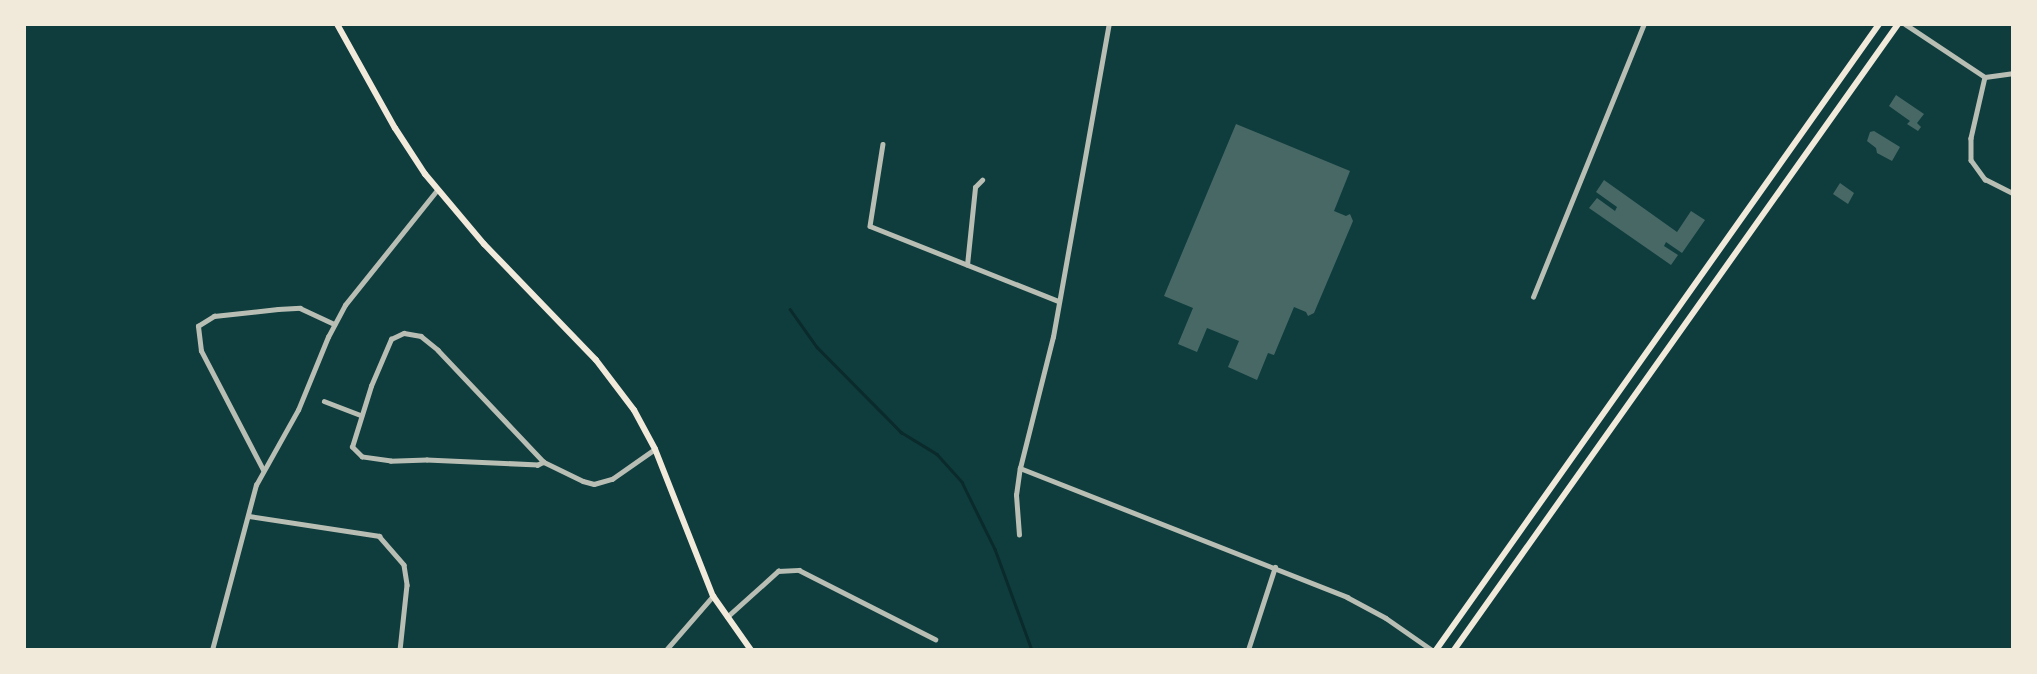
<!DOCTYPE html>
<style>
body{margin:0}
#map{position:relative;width:2037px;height:674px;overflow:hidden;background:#0f3d3e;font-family:"Golos Text",sans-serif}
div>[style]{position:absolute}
.stream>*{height:2.5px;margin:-1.25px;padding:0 1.25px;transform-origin:1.25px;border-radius:1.25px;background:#0a2a2b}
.building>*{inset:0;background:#486865}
.minor>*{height:4.5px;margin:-2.25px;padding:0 2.25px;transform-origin:2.25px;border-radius:2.25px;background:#b8beb3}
.secondary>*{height:6px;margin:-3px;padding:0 3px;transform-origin:3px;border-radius:3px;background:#f1e9da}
.primary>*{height:6px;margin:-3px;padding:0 3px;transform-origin:3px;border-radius:3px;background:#f1e9da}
span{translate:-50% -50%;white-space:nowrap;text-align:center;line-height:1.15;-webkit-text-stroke:5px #f1e9da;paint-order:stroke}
.frame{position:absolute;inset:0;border:26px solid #f1e9da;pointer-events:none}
</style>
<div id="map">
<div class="stream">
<div style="left:790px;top:309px;width:47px;rotate:54.6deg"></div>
<div style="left:817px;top:347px;width:120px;rotate:45.3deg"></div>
<div style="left:901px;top:432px;width:42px;rotate:31.4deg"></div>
<div style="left:937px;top:454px;width:38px;rotate:48deg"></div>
<div style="left:962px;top:482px;width:75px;rotate:63.8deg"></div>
<div style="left:995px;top:549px;width:108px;rotate:69.9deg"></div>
</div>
<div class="building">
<div style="clip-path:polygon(1896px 95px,1924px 114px,1917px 123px,1921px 127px,1918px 131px,1907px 124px,1910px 121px,1889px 106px)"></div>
<div style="clip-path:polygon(1236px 124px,1350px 171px,1334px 211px,1346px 216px,1350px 214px,1353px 221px,1314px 313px,1308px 316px,1306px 312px,1294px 307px,1274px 355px,1268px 353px,1257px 380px,1228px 367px,1239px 341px,1207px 328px,1197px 352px,1178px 344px,1193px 308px,1164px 296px)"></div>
<div style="clip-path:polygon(1874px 131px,1900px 147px,1892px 161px,1877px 153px,1876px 148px,1867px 141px,1870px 132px)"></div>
<div style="clip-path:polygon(1604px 180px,1677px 232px,1691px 211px,1705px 220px,1682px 253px,1666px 242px,1664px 246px,1678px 255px,1671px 265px,1589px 208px,1597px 198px,1615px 211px,1617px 207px,1596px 192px)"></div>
<div style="clip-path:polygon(1840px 183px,1854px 193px,1848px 204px,1833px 194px)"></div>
</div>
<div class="minor">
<div style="left:1905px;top:24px;width:96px;rotate:33.5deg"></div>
<div style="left:1985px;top:77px;width:27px;rotate:-8deg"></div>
<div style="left:1985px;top:77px;width:63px;rotate:102.9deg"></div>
<div style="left:1971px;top:138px;width:22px;rotate:90deg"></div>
<div style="left:1971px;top:160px;width:24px;rotate:54deg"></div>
<div style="left:1985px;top:179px;width:30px;rotate:27deg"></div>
<div style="left:883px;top:144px;width:83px;rotate:99deg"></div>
<div style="left:870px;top:226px;width:202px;rotate:21.7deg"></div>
<div style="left:967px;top:265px;width:78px;rotate:-84.1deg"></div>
<div style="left:975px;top:187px;width:10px;rotate:-45deg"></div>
<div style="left:1533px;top:297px;width:295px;rotate:-67.9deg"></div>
<div style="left:324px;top:401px;width:40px;rotate:21deg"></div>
<div style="left:544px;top:462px;width:7px;rotate:153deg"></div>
<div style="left:538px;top:465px;width:111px;rotate:-177.4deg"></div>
<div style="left:427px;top:460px;width:36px;rotate:178deg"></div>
<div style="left:391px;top:461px;width:29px;rotate:-172deg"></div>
<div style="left:362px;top:457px;width:14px;rotate:-135deg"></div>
<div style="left:352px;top:447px;width:64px;rotate:-72.7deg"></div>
<div style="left:371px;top:386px;width:51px;rotate:-66.9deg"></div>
<div style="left:391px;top:339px;width:14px;rotate:-25deg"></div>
<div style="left:404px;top:333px;width:17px;rotate:10deg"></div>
<div style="left:421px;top:336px;width:22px;rotate:39deg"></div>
<div style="left:438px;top:350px;width:154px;rotate:46.6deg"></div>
<div style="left:544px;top:462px;width:43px;rotate:26deg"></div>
<div style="left:583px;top:481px;width:11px;rotate:15deg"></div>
<div style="left:594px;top:484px;width:19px;rotate:-16deg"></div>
<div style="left:612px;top:479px;width:52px;rotate:-34.9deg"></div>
<div style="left:1020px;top:468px;width:352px;rotate:21.5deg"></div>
<div style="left:1347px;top:597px;width:44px;rotate:28.3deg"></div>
<div style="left:1386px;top:618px;width:56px;rotate:34.8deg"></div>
<div style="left:263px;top:470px;width:134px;rotate:-117.5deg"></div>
<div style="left:201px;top:351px;width:25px;rotate:-97deg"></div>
<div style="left:198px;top:326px;width:19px;rotate:-32deg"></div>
<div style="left:214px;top:316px;width:64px;rotate:-6.2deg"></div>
<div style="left:278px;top:309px;width:22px;rotate:-3deg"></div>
<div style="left:300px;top:308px;width:38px;rotate:25deg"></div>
<div style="left:249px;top:516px;width:132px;rotate:8.7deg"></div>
<div style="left:379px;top:536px;width:38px;rotate:49deg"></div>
<div style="left:404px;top:565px;width:20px;rotate:81deg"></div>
<div style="left:407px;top:585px;width:65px;rotate:96.1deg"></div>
<div style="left:1019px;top:535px;width:40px;rotate:-94.3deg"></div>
<div style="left:1016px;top:495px;width:27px;rotate:-82deg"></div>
<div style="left:1020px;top:468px;width:135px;rotate:-75.9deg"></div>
<div style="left:1053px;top:337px;width:318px;rotate:-79.9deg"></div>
<div style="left:727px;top:617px;width:69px;rotate:-42deg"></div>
<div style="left:778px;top:571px;width:21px;rotate:-3deg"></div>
<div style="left:799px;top:570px;width:153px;rotate:26.9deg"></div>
<div style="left:212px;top:650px;width:171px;rotate:-75.1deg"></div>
<div style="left:256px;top:485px;width:86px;rotate:-60.8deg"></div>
<div style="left:298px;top:410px;width:79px;rotate:-67.7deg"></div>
<div style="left:328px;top:337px;width:36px;rotate:-62deg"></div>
<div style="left:345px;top:305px;width:147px;rotate:-51.3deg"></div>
<div style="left:297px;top:650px;width:37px"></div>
<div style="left:666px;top:650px;width:72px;rotate:-49deg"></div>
<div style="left:1248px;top:650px;width:87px;rotate:-72deg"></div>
</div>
<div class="secondary">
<div style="left:337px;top:24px;width:119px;rotate:60.9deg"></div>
<div style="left:395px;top:128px;width:55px;rotate:56.9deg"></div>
<div style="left:425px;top:174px;width:92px;rotate:49.9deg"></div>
<div style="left:484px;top:244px;width:161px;rotate:46deg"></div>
<div style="left:596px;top:360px;width:63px;rotate:52.8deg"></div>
<div style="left:634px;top:410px;width:44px;rotate:61.7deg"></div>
<div style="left:655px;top:449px;width:158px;rotate:68.5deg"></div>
<div style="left:713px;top:596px;width:66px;rotate:54.9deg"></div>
</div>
<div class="primary">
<div style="left:1436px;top:650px;width:767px;rotate:-54.71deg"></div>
<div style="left:1454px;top:650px;width:767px;rotate:-54.65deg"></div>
</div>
<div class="frame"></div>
</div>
